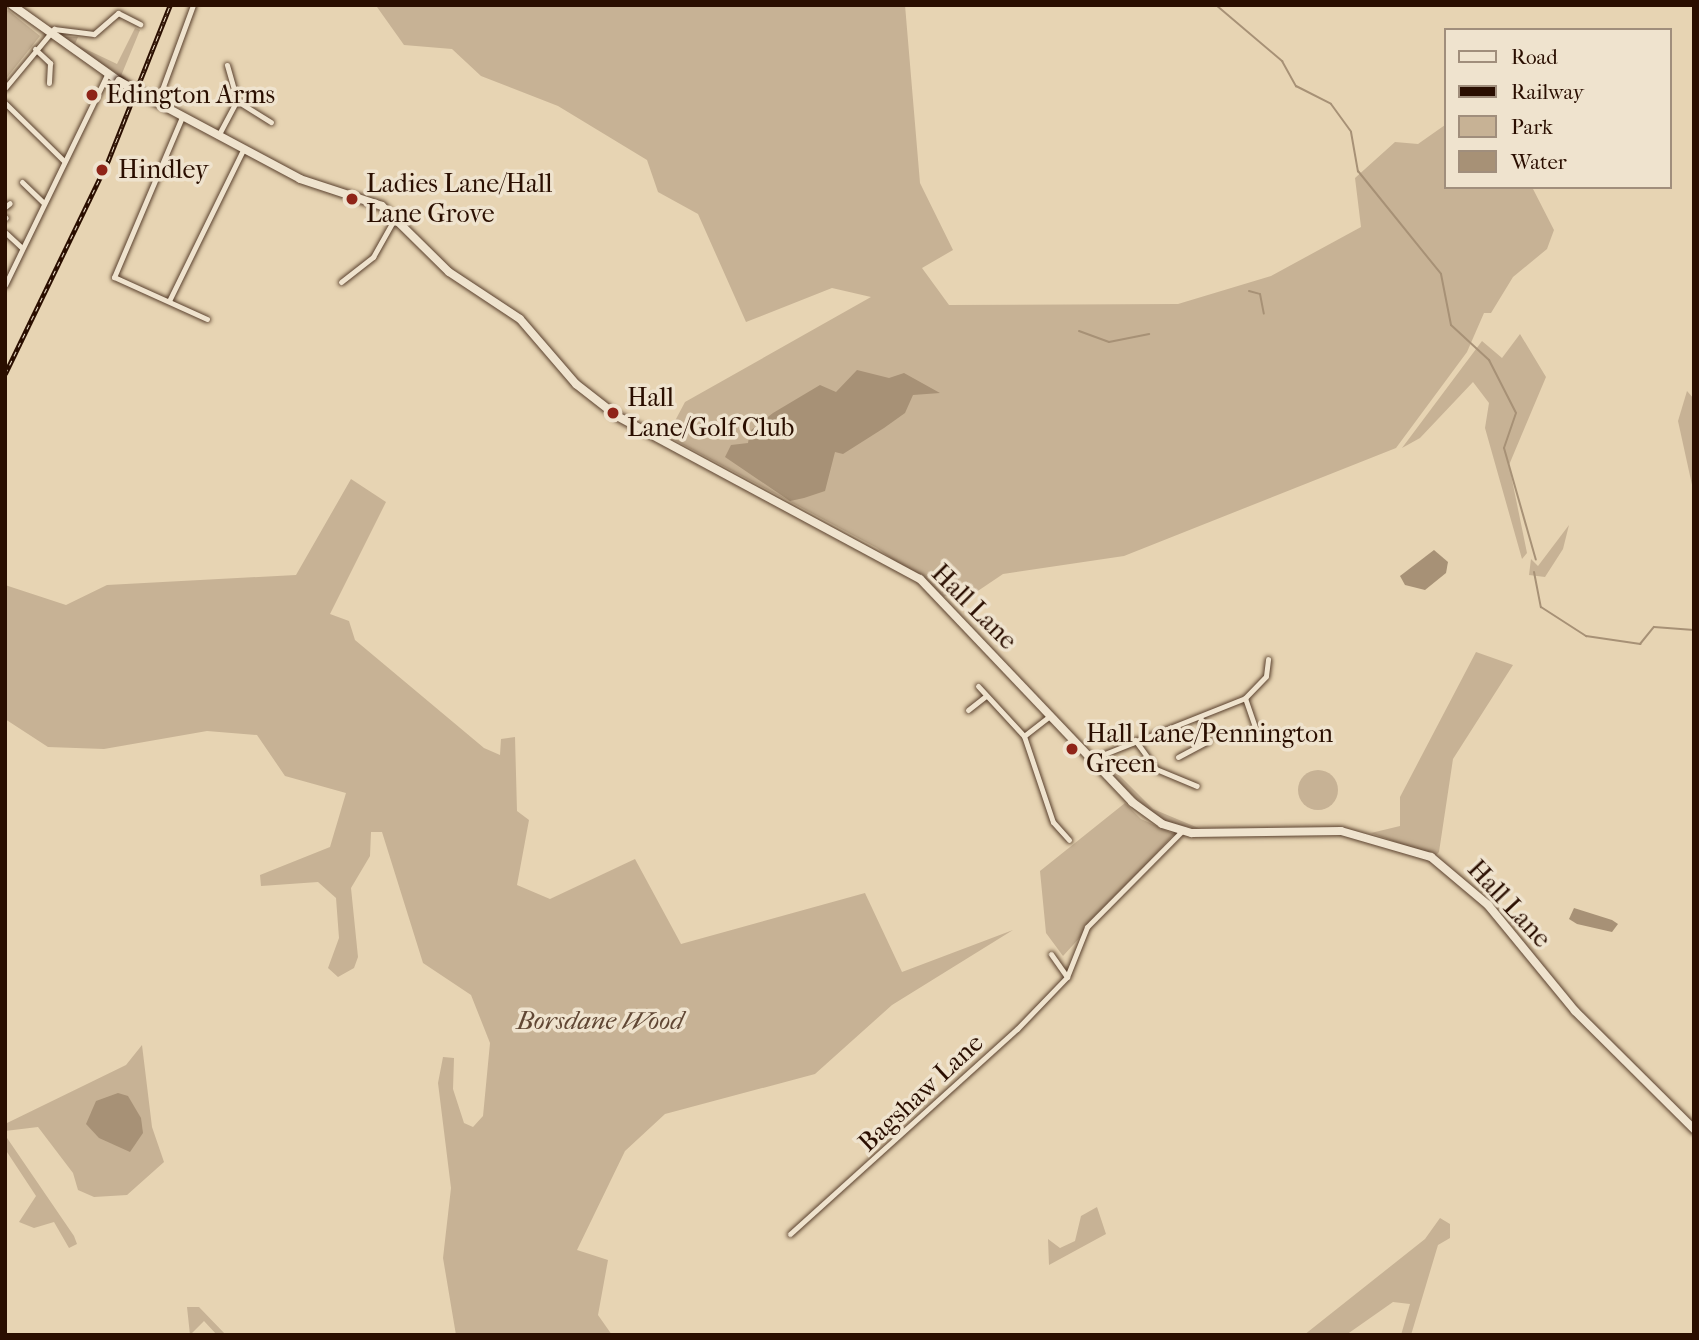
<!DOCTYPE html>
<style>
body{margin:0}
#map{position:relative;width:1699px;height:1340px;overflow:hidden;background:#e7d4b3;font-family:"IM FELL French Canon",serif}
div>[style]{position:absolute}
.green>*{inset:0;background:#c7b295}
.round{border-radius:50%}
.water>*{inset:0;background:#a79176}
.stream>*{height:2px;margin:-1px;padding:0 1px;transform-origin:1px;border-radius:1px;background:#a79176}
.roads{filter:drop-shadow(0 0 2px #59402d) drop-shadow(0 0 2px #59402d)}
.street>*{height:5px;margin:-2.5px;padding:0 2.5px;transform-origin:2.5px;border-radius:2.5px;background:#efe3ce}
.secondary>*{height:8px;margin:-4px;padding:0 4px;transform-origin:4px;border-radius:4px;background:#efe3ce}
.rail>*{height:4.5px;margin-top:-2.25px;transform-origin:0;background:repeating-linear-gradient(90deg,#efe3ce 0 5px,#2a0e00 0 10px);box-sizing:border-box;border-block:2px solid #2a0e00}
.bridges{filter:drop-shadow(0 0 2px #2a0e00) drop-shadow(0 0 2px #2a0e00)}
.secondary-bridge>*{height:8px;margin:-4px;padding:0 4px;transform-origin:4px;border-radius:4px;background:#efe3ce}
.dots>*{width:19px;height:19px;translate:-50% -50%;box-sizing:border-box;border:4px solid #efe3ce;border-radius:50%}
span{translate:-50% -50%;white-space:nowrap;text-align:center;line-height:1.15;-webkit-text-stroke:7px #efe3ce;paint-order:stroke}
.poi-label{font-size:26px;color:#2a0e00}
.left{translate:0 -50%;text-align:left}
.street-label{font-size:26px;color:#2a0e00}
.park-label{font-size:26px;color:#614734;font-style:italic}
.frame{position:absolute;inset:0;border:7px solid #2a0e00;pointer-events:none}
.legend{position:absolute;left:1444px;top:28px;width:228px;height:161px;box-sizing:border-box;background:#efe3ce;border:2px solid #a08e7c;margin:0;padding:9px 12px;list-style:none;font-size:21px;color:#2a0e00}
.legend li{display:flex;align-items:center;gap:14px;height:35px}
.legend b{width:35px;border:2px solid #a08e7c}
</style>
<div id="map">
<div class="green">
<div style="clip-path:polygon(905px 5px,920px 183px,953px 250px,922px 268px,949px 305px,1178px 304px,1271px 276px,1361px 227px,1355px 178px,1395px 142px,1418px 144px,1445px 125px,1445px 187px,1532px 187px,1554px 230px,1547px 249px,1513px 277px,1491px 313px,1484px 313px,1467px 352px,1396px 448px,1124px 556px,1003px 574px,960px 603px,949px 593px,944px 597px,877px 548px,667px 436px,685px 402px,871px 297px,832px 288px,746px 322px,698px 214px,658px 192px,647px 160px,558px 106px,481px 76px,452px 49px,404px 45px,377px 7px)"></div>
<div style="clip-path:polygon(8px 10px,40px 36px,5px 80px,5px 12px)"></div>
<div style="clip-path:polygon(135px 28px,140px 30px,121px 76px,58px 37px,78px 37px,75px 44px,117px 64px)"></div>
<div style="clip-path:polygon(1520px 334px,1546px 377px,1509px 465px,1527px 553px,1522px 559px,1485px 428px,1489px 403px,1473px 382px,1420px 438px,1402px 448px,1482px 341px,1502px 358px)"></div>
<div style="clip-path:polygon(1687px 391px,1694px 399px,1694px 494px,1678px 421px)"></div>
<div style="clip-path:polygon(351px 479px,386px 502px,330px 614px,349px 621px,355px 640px,484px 748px,500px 755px,501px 739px,515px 737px,517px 811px,529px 820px,517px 885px,550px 899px,635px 859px,681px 944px,865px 893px,902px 972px,1013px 930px,892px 1005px,815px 1074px,665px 1114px,625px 1151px,577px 1250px,608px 1260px,598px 1315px,612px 1335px,456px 1335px,443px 1258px,451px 1188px,438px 1083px,443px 1057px,454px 1058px,453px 1089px,464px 1123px,473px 1127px,483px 1116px,490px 1043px,471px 995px,423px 963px,382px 832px,371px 832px,370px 856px,351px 888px,358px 957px,354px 968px,338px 977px,328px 968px,339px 938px,336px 898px,318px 882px,261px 886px,260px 875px,330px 847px,346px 793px,285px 776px,257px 735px,207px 731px,104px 749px,48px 747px,5px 719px,5px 585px,66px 605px,107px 585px,296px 575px)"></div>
<div style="clip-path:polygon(1569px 525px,1563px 549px,1545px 577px,1529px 575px,1531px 559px,1538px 566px)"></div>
<div style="clip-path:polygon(1476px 652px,1513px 665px,1453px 759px,1439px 852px,1435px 856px,1371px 833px,1400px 826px,1400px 797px)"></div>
<div style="clip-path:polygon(1105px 761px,1153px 809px,1208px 832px,1160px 820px,1104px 769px)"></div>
<div class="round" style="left:1298px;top:770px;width:40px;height:40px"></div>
<div style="clip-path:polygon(1125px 803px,1141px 819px,1174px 834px,1063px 956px,1046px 933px,1040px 871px)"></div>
<div style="clip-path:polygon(142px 1045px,152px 1127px,164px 1162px,127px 1195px,94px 1197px,78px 1190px,73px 1173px,38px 1127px,5px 1131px,5px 1124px,126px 1065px)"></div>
<div style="clip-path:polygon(5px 1135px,74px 1236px,77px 1244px,69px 1248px,54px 1222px,34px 1228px,19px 1222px,36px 1196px,5px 1149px)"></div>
<div style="clip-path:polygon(1097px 1207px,1106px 1234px,1049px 1265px,1048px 1239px,1060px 1248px,1075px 1241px,1081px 1216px)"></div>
<div style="clip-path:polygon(1440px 1218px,1450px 1224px,1450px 1238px,1438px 1245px,1411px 1335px,1401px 1335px,1410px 1304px,1393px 1302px,1346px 1335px,1304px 1335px,1425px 1239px)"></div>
<div style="clip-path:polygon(187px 1307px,199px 1307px,226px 1335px,217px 1335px,204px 1321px,190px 1335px)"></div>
</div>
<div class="water">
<div style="clip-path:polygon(857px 370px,889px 378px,904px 373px,940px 393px,913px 395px,905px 413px,884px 428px,843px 454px,835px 452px,825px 491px,804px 498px,790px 501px,725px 457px,731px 445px,748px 443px,750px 431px,773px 413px,820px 385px,836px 392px)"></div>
<div style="clip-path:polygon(1434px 550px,1448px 562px,1446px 573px,1425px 590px,1405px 585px,1400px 576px)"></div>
<div style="clip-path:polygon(1574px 908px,1612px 920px,1618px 924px,1612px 932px,1577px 924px,1569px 919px)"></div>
<div style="clip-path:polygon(118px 1093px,128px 1096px,141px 1118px,143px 1133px,130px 1152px,99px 1138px,86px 1124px,96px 1101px)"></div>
</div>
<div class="stream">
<div style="left:1216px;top:5px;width:87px;rotate:40.3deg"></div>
<div style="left:1282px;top:61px;width:29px;rotate:61deg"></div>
<div style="left:1296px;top:86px;width:39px;rotate:27deg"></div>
<div style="left:1331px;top:104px;width:34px;rotate:54deg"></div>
<div style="left:1351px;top:132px;width:40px;rotate:80deg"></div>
<div style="left:1358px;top:171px;width:132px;rotate:51.1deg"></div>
<div style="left:1441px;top:274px;width:52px;rotate:78.9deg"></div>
<div style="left:1451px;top:325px;width:52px;rotate:42.6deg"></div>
<div style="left:1489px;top:360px;width:59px;rotate:63deg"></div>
<div style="left:1516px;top:413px;width:37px;rotate:109deg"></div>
<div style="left:1504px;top:448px;width:116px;rotate:74.1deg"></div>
<div style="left:1249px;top:291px;width:11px;rotate:15deg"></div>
<div style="left:1260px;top:294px;width:20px;rotate:79deg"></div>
<div style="left:1079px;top:331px;width:32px;rotate:20deg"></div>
<div style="left:1109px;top:342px;width:41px;rotate:-11.3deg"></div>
<div style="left:1534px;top:572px;width:36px;rotate:79deg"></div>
<div style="left:1541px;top:607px;width:54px;rotate:32.8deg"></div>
<div style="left:1586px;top:636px;width:55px;rotate:8.4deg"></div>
<div style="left:1640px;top:644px;width:22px;rotate:-51deg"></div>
<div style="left:1654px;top:627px;width:40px;rotate:4.3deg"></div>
</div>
<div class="roads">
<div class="street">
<div style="left:35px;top:49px;width:21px;rotate:43deg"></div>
<div style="left:50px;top:63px;width:20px;rotate:93deg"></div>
<div style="left:227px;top:65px;width:37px;rotate:74deg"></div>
<div style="left:5px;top:88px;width:77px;rotate:-50.3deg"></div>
<div style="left:54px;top:29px;width:40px;rotate:7.1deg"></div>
<div style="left:94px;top:34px;width:32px;rotate:-41deg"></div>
<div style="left:118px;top:13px;width:25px;rotate:27deg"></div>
<div style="left:5px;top:103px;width:83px;rotate:44.5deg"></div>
<div style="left:157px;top:103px;width:104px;rotate:-69.8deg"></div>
<div style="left:182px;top:117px;width:174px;rotate:113deg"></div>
<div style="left:114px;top:277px;width:102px;rotate:24.3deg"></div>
<div style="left:218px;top:136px;width:40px;rotate:-62deg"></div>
<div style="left:237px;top:101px;width:40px;rotate:32deg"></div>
<div style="left:22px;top:182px;width:30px;rotate:44deg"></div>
<div style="left:5px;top:207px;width:6px;rotate:-39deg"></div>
<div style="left:5px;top:217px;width:1px;rotate:45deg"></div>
<div style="left:6px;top:233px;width:22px;rotate:43deg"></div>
<div style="left:341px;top:282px;width:41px;rotate:-38deg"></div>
<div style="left:373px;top:257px;width:45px;rotate:-60.6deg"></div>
<div style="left:5px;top:285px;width:236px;rotate:-64.1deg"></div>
<div style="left:169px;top:301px;width:168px;rotate:-63.9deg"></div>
<div style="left:978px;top:686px;width:68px;rotate:47.4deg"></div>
<div style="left:1024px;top:736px;width:91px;rotate:71.4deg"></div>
<div style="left:1053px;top:822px;width:24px;rotate:48deg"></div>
<div style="left:1245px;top:698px;width:36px;rotate:71deg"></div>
<div style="left:968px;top:710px;width:23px;rotate:-38deg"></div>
<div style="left:1024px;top:736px;width:31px;rotate:-38deg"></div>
<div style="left:1135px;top:740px;width:36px;rotate:54deg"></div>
<div style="left:1156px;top:769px;width:44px;rotate:22.5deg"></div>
<div style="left:1178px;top:757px;width:34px;rotate:-28deg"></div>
<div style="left:1208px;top:741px;width:25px;rotate:-108deg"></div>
<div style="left:1092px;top:759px;width:165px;rotate:-21.7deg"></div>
<div style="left:1245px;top:698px;width:30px;rotate:-46deg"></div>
<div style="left:1266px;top:676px;width:17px;rotate:-83deg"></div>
<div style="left:1051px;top:954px;width:28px;rotate:55deg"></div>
<div style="left:790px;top:1234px;width:306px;rotate:-42.1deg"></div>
<div style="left:1017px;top:1029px;width:72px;rotate:-46.1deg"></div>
<div style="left:1067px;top:977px;width:54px;rotate:-68.2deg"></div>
<div style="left:1087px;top:927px;width:134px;rotate:-45.3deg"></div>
</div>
<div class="secondary">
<div style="left:12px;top:5px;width:131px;rotate:35.4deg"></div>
<div style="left:143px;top:95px;width:178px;rotate:28.1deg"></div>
<div style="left:300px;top:179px;width:86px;rotate:18.2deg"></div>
<div style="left:382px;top:206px;width:94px;rotate:44.6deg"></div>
<div style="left:449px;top:272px;width:85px;rotate:33.5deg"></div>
<div style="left:520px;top:319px;width:86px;rotate:49.3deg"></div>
<div style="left:576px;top:384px;width:52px;rotate:38deg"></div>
<div style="left:617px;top:416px;width:344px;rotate:28.3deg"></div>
<div style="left:920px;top:579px;width:308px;rotate:46.4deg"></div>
<div style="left:1132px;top:802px;width:37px;rotate:36deg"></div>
<div style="left:1162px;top:824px;width:31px;rotate:17deg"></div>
<div style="left:1192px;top:833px;width:149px;rotate:-0.8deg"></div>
<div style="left:1341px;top:831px;width:94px;rotate:16.1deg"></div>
<div style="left:1431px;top:857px;width:75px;rotate:40.1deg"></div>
<div style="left:1488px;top:905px;width:137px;rotate:50.6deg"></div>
<div style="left:1575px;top:1011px;width:168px;rotate:44.8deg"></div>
</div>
</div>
<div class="rail">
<div style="left:5px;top:374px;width:237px;rotate:-64.2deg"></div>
<div style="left:108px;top:161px;width:168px;rotate:-68.3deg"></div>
</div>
<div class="bridges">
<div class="secondary-bridge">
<div style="left:119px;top:81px;width:28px;rotate:30deg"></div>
</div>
</div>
<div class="dots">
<div style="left:92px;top:95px;background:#8f2418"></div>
<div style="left:102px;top:170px;background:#8f2418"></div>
<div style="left:352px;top:199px;background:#8f2418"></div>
<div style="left:613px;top:413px;background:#8f2418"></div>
<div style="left:1072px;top:749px;background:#8f2418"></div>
</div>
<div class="poi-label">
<span class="left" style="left:106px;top:95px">Edington Arms</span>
<span class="left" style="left:118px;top:170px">Hindley</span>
<span class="left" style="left:366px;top:199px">Ladies Lane/Hall<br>Lane Grove</span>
<span class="left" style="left:627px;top:413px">Hall<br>Lane/Golf Club</span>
<span class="left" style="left:1086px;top:749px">Hall Lane/Pennington<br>Green</span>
</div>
<div class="street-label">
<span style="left:974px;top:607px;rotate:45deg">Hall Lane</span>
<span style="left:1509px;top:904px;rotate:47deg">Hall Lane</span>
<span style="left:921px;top:1093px;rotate:-43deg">Bagshaw Lane</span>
</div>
<div class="park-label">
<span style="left:600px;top:1021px">Borsdane Wood</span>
</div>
<div class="frame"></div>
<ul class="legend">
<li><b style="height:9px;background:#efe3ce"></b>Road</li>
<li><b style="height:9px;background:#2a0e00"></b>Railway</li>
<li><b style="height:19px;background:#c7b295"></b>Park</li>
<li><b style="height:19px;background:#a79176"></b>Water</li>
</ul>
</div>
